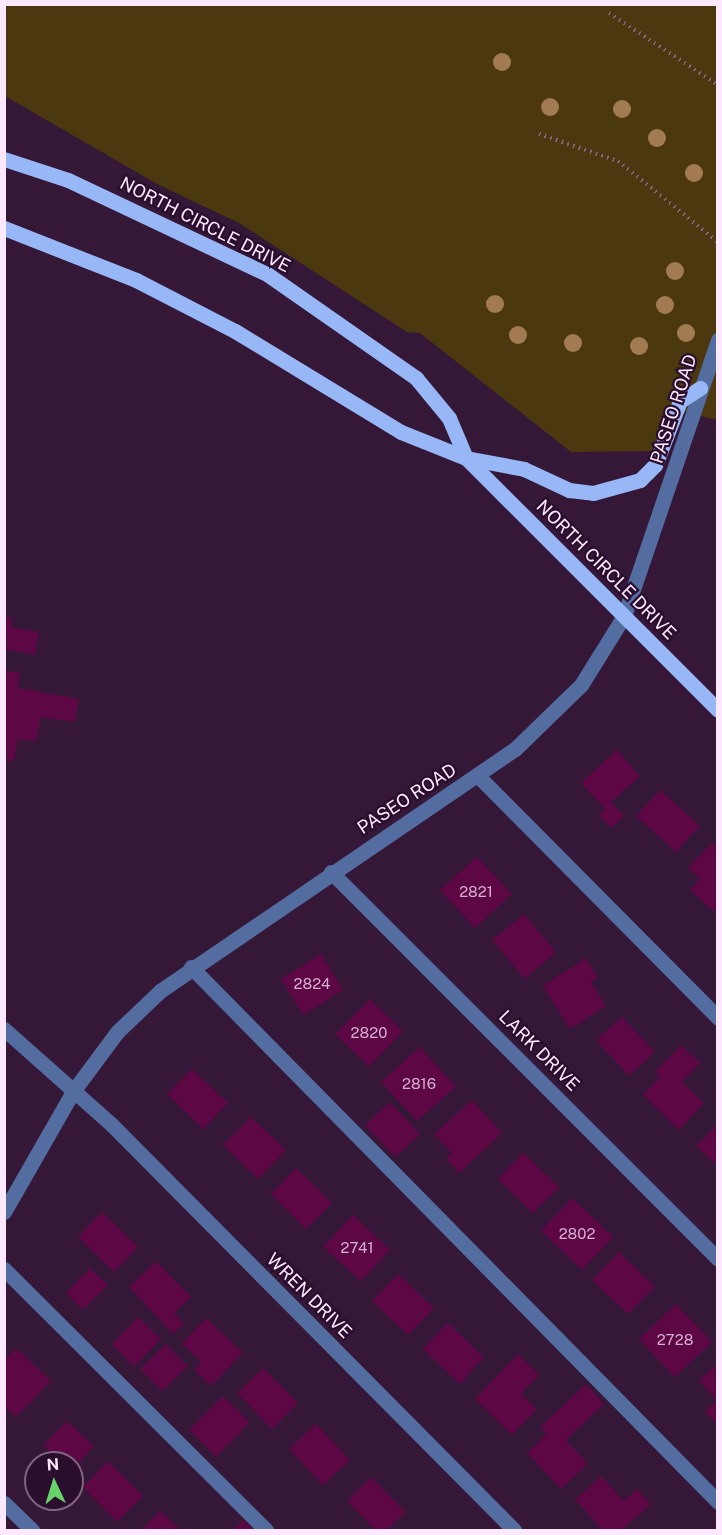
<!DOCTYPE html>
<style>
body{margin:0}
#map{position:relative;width:722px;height:1535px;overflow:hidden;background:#351738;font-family:"Public Sans",sans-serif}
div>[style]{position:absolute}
.green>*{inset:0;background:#4b380f}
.building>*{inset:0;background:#5d0744}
.path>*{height:4px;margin-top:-2px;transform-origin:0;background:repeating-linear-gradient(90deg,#836986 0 1.5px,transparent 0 6px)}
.minor>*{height:15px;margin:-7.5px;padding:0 7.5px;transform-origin:7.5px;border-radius:7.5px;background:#546da0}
.major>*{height:15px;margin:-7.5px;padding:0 7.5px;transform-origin:7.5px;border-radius:7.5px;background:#97b7f6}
.trees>*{width:18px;height:18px;margin:-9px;border-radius:50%;background:#a27b53}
span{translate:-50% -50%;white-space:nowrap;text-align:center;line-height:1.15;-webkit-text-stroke:4.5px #2b0d2e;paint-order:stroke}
.number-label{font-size:15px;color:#d5b0d0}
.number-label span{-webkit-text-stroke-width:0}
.street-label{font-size:18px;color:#fde9ff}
.frame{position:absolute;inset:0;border:6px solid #fde9ff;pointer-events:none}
.north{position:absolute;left:24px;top:1451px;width:60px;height:60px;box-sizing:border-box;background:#2b0d2e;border:2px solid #7f6582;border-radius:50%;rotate:356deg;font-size:16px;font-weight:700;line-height:24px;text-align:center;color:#fde9ff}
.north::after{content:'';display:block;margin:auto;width:21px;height:27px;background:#66d466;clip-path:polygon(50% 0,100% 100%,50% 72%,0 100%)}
</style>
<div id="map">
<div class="green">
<div style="clip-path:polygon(4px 5px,717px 5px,717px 420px,670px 408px,652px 451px,571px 452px,420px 333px,407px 332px,239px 223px,157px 184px,5px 96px)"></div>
</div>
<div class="building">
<div style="clip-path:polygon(4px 617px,12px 618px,11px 627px,39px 632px,35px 655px,4px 649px)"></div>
<div style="clip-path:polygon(4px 670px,20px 673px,18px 688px,79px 699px,75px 722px,41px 717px,36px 742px,18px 739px,14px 761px,4px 760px)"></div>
<div style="clip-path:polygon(617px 750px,640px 776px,611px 802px,624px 816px,611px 828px,599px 815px,605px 809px,581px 783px)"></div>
<div style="clip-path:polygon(660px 790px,700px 826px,676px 852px,636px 816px)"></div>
<div style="clip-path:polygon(712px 843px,718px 848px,718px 906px,713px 911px,690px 890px,700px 879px,688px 868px)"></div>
<div style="clip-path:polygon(477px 857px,512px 894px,475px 928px,440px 890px)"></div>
<div style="clip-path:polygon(524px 914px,556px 952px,525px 979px,492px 940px)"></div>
<div style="clip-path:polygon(321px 954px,343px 990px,303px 1015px,281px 979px)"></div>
<div style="clip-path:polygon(586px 958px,598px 978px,591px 982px,606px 1006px,570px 1029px,543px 986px)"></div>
<div style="clip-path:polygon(370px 999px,403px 1031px,369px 1067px,335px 1034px)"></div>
<div style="clip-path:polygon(622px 1017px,655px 1052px,629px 1076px,596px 1040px)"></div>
<div style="clip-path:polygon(681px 1045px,700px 1063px,682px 1082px,704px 1103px,679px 1130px,643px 1095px,660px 1077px,655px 1072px)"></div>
<div style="clip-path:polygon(420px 1047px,456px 1087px,417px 1121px,381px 1082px)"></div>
<div style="clip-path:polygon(192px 1069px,228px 1103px,203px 1129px,167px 1094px)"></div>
<div style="clip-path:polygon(472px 1100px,502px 1133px,459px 1173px,446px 1158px,452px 1153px,434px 1134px)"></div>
<div style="clip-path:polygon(390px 1102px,420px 1134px,395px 1157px,365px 1125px)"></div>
<div style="clip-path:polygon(251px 1117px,286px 1150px,258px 1179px,223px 1145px)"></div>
<div style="clip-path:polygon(718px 1124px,718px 1166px,696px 1146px)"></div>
<div style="clip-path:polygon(523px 1153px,559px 1187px,533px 1213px,498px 1179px)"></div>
<div style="clip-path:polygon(296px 1168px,332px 1203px,306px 1229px,271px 1194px)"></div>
<div style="clip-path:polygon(572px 1198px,613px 1237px,582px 1270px,541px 1231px)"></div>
<div style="clip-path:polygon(102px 1212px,138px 1247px,114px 1272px,78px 1237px)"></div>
<div style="clip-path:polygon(353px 1215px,390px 1250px,361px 1281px,323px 1247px)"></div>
<div style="clip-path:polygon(619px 1252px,655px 1287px,628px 1314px,592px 1280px)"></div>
<div style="clip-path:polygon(156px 1261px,191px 1297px,174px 1313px,184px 1324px,173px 1334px,129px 1287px)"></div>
<div style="clip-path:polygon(90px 1268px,108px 1285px,83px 1310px,66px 1293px)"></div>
<div style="clip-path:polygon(398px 1274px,434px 1308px,408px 1335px,372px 1301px)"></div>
<div style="clip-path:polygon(676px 1304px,712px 1342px,675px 1377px,639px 1339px)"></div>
<div style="clip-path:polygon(138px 1317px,161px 1339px,134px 1367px,112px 1344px)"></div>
<div style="clip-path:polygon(206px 1318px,243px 1353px,211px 1386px,194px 1370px,201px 1362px,182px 1343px)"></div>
<div style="clip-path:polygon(448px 1323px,484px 1357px,460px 1384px,423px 1349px)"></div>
<div style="clip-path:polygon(166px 1344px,188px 1366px,162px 1391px,140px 1369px)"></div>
<div style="clip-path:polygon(16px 1348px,51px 1381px,16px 1417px,4px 1406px,4px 1360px)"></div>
<div style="clip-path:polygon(518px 1354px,539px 1375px,521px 1394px,537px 1409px,512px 1435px,475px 1399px)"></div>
<div style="clip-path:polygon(718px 1364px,718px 1425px,705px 1411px,717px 1401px,699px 1380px)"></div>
<div style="clip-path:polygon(263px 1368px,298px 1403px,272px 1429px,237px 1393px)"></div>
<div style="clip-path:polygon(586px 1384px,604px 1404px,566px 1440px,588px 1464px,561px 1489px,527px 1453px,547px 1434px,540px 1427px)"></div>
<div style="clip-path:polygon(223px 1396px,250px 1422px,216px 1457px,189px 1430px)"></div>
<div style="clip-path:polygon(67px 1421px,94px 1446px,72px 1470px,72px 1463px,63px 1463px,43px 1445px)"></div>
<div style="clip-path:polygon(316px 1424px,350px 1460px,323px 1485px,289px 1449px)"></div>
<div style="clip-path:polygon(108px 1461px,143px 1496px,117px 1522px,83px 1487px)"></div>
<div style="clip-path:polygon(601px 1476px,624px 1501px,637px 1489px,651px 1504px,622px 1530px,603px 1530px,575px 1500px)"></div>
<div style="clip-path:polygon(371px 1477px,406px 1512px,387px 1530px,376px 1530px,347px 1501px)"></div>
<div style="clip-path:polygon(160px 1511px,180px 1530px,141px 1530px)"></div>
<div style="clip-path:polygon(243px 1520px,254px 1530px,233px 1530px)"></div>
</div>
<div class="path">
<div style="left:609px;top:13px;width:131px;rotate:33.4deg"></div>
<div style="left:539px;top:134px;width:83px;rotate:18.9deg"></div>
<div style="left:618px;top:161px;width:129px;rotate:39deg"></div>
</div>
<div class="minor">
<div style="left:478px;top:776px;width:341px;rotate:45.2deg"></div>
<div style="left:331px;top:872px;width:547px;rotate:45deg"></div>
<div style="left:191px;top:967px;width:751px;rotate:45.43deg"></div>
<div style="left:4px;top:1029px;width:144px;rotate:41.6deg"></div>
<div style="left:112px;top:1125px;width:571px;rotate:45.21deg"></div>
<div style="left:4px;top:1212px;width:141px;rotate:-60.2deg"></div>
<div style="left:74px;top:1090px;width:72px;rotate:-53.4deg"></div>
<div style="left:117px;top:1032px;width:59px;rotate:-43.6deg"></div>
<div style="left:160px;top:991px;width:430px;rotate:-34.3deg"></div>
<div style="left:515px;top:749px;width:92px;rotate:-44.1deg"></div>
<div style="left:581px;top:685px;width:81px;rotate:-58.1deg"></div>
<div style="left:624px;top:616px;width:292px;rotate:-71.2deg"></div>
<div style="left:4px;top:1269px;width:370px;rotate:44.9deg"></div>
<div style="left:4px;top:1503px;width:39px;rotate:44deg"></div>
</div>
<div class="major">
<div style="left:4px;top:159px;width:67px;rotate:18.2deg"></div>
<div style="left:68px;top:180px;width:220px;rotate:25.3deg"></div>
<div style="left:267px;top:274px;width:182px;rotate:34.9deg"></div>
<div style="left:416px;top:378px;width:52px;rotate:50.5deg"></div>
<div style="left:449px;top:418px;width:43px;rotate:67deg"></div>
<div style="left:466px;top:458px;width:356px;rotate:45deg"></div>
<div style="left:4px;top:228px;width:142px;rotate:21.5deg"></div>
<div style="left:136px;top:280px;width:111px;rotate:27.3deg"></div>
<div style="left:235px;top:331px;width:194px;rotate:31.3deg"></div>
<div style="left:401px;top:432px;width:70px;rotate:21.8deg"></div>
<div style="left:466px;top:458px;width:59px;rotate:10.7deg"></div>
<div style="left:524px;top:469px;width:50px;rotate:25deg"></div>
<div style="left:569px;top:490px;width:24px;rotate:7deg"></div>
<div style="left:593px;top:493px;width:49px;rotate:-15.5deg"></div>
<div style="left:640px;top:480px;width:21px;rotate:-45deg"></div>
<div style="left:655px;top:465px;width:69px;rotate:-68.7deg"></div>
<div style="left:680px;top:401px;width:24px;rotate:-33deg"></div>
</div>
<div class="trees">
<div style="left:502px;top:62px"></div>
<div style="left:550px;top:107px"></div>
<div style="left:622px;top:109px"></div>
<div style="left:657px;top:138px"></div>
<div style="left:694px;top:173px"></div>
<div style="left:675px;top:271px"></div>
<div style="left:495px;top:304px"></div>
<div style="left:665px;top:305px"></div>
<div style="left:686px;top:333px"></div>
<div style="left:518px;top:335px"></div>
<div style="left:573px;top:343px"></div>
<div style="left:639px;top:346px"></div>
</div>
<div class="number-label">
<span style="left:476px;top:892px">2821</span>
<span style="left:312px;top:984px">2824</span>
<span style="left:369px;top:1033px">2820</span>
<span style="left:419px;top:1084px">2816</span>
<span style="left:577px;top:1234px">2802</span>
<span style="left:357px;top:1248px">2741</span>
<span style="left:675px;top:1340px">2728</span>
</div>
<div class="street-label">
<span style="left:205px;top:225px;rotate:27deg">NORTH CIRCLE DRIVE</span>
<span style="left:674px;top:409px;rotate:-72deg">PASEO ROAD</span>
<span style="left:606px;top:570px;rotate:45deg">NORTH CIRCLE DRIVE</span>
<span style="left:407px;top:799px;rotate:-33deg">PASEO ROAD</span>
<span style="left:539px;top:1051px;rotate:45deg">LARK DRIVE</span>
<span style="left:309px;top:1296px;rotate:45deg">WREN DRIVE</span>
</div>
<div class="frame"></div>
<div class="north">N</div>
</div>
